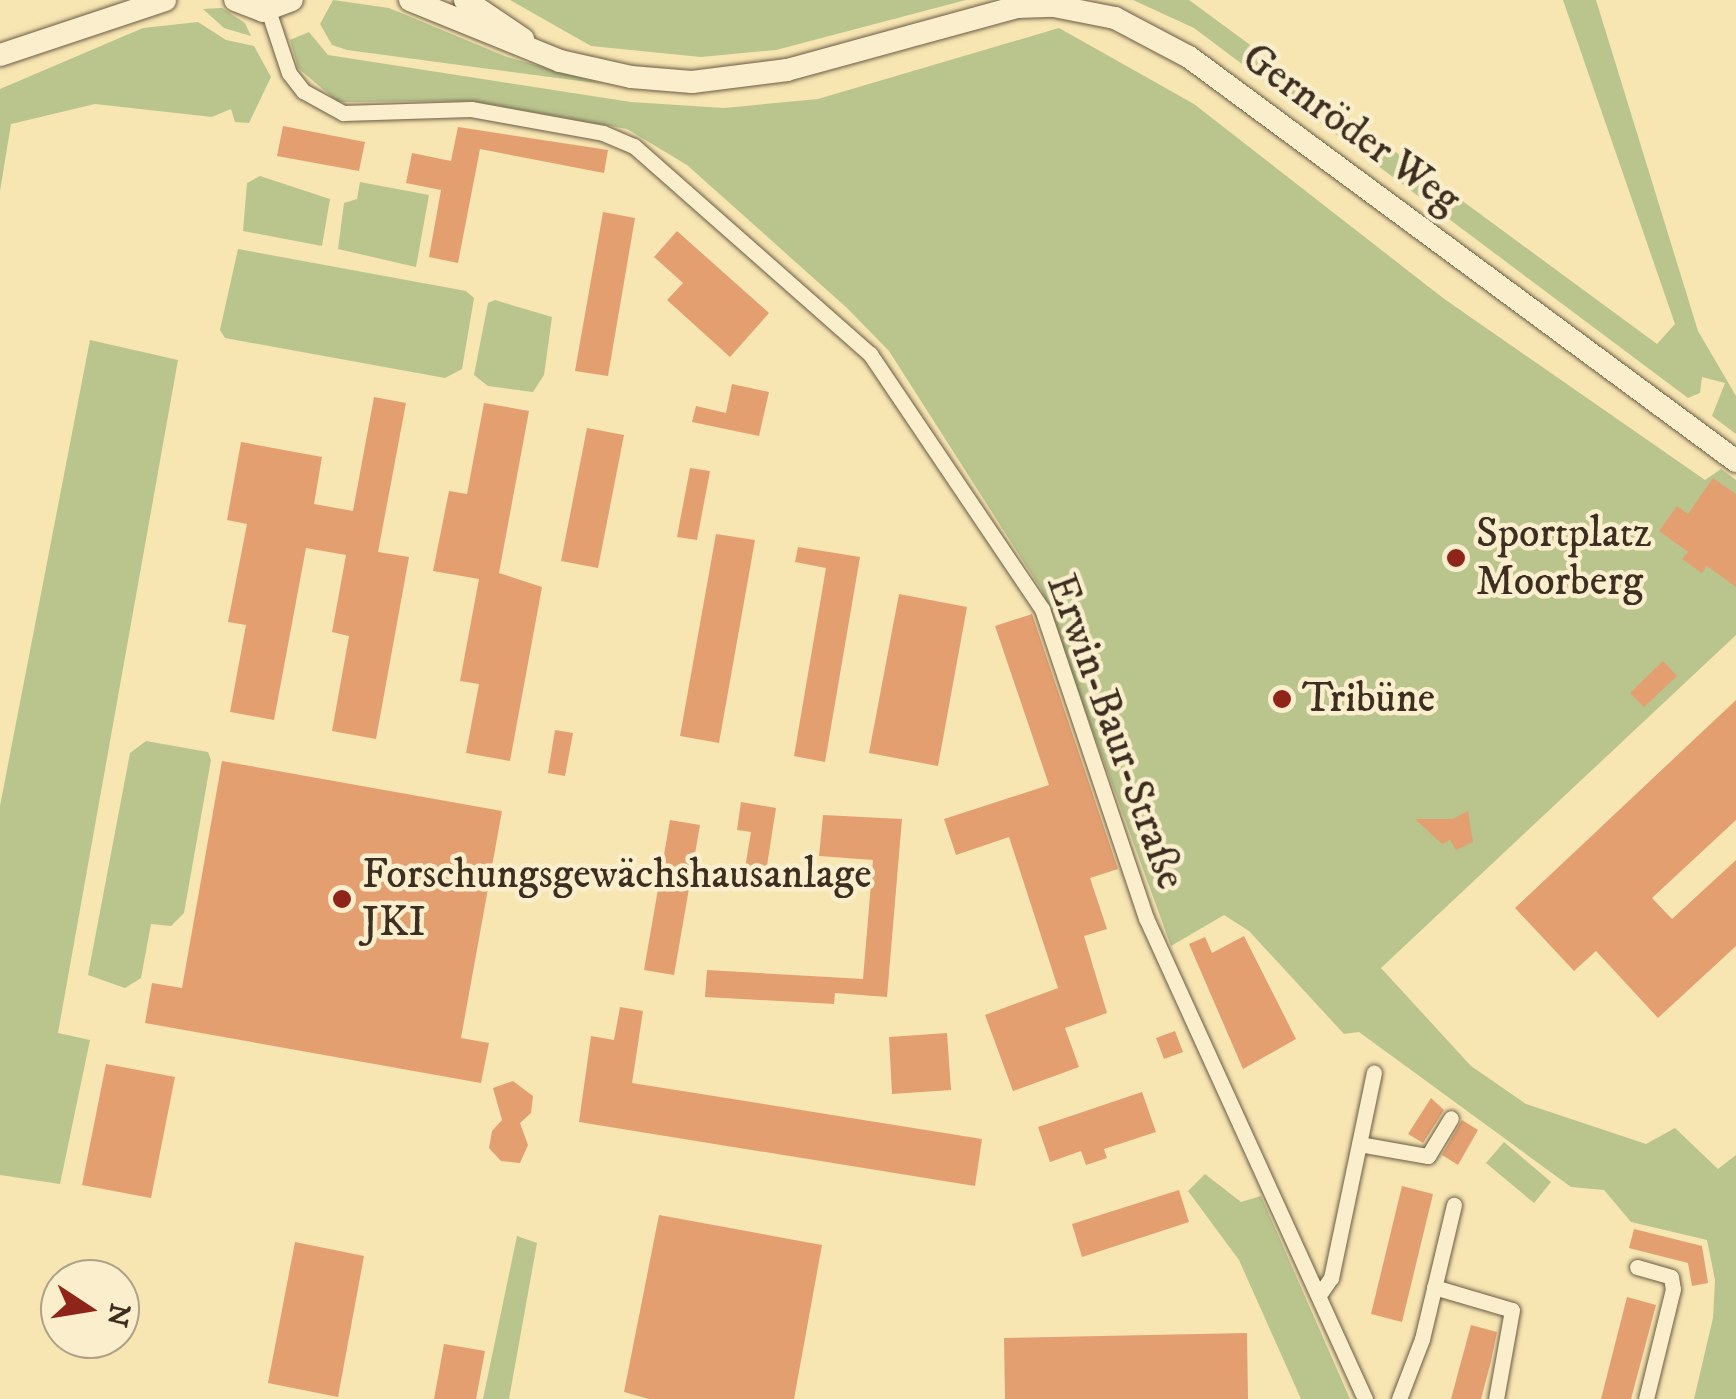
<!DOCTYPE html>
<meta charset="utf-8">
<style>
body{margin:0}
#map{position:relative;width:1736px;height:1399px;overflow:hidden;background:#f7e5b2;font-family:"IM FELL DW Pica",serif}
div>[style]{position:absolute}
.green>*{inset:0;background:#bac58e}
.building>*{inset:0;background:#e49f71}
.roads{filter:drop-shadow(0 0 2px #6b5c44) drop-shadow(0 0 2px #6b5c44)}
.street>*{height:15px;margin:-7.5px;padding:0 7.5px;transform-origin:7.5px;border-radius:7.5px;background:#faeecd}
.secondary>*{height:22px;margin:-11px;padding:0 11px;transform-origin:11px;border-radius:11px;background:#faeecd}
.dots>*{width:28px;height:28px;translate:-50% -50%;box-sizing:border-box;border:5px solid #faeecd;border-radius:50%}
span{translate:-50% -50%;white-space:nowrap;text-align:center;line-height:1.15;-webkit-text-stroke:9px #faeecd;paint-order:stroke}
.street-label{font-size:42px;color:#3c2e20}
.poi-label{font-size:42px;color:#3c2e20}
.left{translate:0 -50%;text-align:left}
.north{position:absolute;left:40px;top:1259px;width:100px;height:100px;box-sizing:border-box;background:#faeecd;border:2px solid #aea188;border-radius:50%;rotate:102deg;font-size:28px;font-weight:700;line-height:40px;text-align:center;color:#3c2e20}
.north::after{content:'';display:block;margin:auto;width:35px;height:45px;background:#8f2418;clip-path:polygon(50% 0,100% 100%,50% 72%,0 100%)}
</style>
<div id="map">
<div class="green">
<div style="clip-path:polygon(333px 0,389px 8px,507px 57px,603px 84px,347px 50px,332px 45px,320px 24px)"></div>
<div style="clip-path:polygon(510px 0,966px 0,776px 50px,701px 57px,591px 46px)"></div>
<div style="clip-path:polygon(1133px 0,1189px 0,1657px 344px,1675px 324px,1563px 0,1596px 0,1698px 331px,1736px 396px,1736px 434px,1712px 416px,1725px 383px,1702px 377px,1700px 393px,1688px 398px,1194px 28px)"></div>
<div style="clip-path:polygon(222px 8px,245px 23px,251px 36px,224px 28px,203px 9px)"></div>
<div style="clip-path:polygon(198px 22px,226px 40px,254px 46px,271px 77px,249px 123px,235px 122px,231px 109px,212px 117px,95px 104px,11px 124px,0 191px,0 89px,143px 28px)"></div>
<div style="clip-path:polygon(1059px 28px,1194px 104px,1443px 298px,1705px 480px,1721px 469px,1736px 480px,1736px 635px,1381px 968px,1471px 1066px,1526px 1104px,1646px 1144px,1675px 1128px,1718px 1169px,1736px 1155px,1736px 1399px,1694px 1399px,1713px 1318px,1715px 1280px,1707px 1240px,1631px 1222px,1604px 1190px,1571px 1187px,1359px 1032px,1344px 1034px,1249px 931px,1224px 915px,1171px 946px,1041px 589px,889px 351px,847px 308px,687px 165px,627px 129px,472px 101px,338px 102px,298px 68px,290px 40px,309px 32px,328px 55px,631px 102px,724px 108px,818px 99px)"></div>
<div style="clip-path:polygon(260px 176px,330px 199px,322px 246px,243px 231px,247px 183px)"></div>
<div style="clip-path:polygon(360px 182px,429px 195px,416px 267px,338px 249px,344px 203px,357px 199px)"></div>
<div style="clip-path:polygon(238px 249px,466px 291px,474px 298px,462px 369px,445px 378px,225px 338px,220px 330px)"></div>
<div style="clip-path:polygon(495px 300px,552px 317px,544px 375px,533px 392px,488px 386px,474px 375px,488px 303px)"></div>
<div style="clip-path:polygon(90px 340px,178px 360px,58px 1033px,90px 1040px,60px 1184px,0 1175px,0 806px)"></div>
<div style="clip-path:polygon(146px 741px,208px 752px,211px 760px,184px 913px,171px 926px,151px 924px,141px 978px,125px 988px,88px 975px,130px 753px)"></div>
<div style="clip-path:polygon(1504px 1142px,1551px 1182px,1534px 1203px,1486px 1163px)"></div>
<div style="clip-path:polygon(1205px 1174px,1241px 1202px,1261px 1196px,1350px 1399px,1301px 1399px,1239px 1260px,1188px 1191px)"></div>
<div style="clip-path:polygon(517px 1236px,537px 1243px,509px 1399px,483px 1399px)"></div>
</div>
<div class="building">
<div style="clip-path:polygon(283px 126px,365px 142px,359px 171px,277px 156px)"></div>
<div style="clip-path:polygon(458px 127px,608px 150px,604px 173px,480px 149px,458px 263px,429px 257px,441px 190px,406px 183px,412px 153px,451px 161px)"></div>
<div style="clip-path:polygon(603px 212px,635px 218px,608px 376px,575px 371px)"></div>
<div style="clip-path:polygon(677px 231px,769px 313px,730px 357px,667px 300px,683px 283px,654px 257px)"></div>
<div style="clip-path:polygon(732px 384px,769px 392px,759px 436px,692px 422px,696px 406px,726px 413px)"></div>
<div style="clip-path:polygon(374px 397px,406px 403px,378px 552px,409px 557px,376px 739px,332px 731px,349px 636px,332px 632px,346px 555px,306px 548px,274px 720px,230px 712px,246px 625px,228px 622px,247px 524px,227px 520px,241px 442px,322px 457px,314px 504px,353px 511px)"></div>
<div style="clip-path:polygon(484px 403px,529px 411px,499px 573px,542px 587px,510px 761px,466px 753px,479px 684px,460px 681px,479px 579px,433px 571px,449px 491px,467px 494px)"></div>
<div style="clip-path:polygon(587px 428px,624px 435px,598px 568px,561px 561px)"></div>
<div style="clip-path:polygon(690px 468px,710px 471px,697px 540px,677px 537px)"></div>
<div style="clip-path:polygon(1713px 478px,1736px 494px,1736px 587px,1707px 566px,1702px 573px,1682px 559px,1688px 552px,1659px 531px,1677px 506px,1688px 514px)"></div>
<div style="clip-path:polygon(716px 534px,755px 540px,719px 743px,680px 736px)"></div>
<div style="clip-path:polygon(798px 547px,860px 557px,825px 762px,794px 756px,826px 568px,795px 562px)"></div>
<div style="clip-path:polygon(899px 594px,967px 607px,938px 766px,869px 753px)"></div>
<div style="clip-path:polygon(1032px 614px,1118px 869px,1090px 878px,1107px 929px,1084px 936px,1107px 1013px,1065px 1028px,1079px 1067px,1013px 1091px,985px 1015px,1058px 988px,1009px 837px,956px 855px,944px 819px,1049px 785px,995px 626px)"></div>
<div style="clip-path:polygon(1663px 661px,1677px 676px,1644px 707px,1630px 693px)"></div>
<div style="clip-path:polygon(1736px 700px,1736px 820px,1652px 898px,1672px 919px,1736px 860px,1736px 946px,1658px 1018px,1596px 951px,1574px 971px,1515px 908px)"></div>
<div style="clip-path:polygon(555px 730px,573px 733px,565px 776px,548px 773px)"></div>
<div style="clip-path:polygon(222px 761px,502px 811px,461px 1038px,489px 1043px,481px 1083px,145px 1023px,152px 983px,182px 988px)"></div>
<div style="clip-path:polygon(741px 802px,776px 808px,766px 872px,745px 868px,751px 832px,737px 830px)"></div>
<div style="clip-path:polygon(1468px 811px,1473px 842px,1456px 850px,1450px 840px,1442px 844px,1415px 819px,1452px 819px)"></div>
<div style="clip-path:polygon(823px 815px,902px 819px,887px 997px,835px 993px,834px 1004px,705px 997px,707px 970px,863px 979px,873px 860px,819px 856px)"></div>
<div style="clip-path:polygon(670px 820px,700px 825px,674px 975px,644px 970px)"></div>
<div style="clip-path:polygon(1244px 936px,1296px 1039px,1243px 1069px,1189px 944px,1205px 937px,1212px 953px)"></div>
<div style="clip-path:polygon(620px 1007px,643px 1011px,632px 1083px,982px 1139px,975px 1186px,579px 1122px,591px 1036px,614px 1040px)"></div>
<div style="clip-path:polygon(1175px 1031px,1183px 1052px,1164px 1059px,1156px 1038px)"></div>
<div style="clip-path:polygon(947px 1033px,951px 1090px,892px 1094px,889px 1037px)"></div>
<div style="clip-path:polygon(106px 1064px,175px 1077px,151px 1198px,82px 1185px)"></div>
<div style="clip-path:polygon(513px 1081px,533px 1096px,531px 1113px,520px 1123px,528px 1145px,520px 1163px,501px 1161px,489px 1148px,492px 1131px,502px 1120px,493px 1088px)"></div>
<div style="clip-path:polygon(1142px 1092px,1156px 1132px,1104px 1149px,1107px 1158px,1086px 1165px,1081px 1151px,1050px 1162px,1038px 1127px)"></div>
<div style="clip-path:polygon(1431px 1098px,1444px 1110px,1423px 1143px,1408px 1134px)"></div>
<div style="clip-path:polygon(1462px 1120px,1478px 1130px,1458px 1165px,1442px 1155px)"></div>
<div style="clip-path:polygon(1402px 1186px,1433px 1194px,1402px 1322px,1371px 1314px)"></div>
<div style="clip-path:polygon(1179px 1190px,1189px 1222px,1082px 1257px,1072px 1224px)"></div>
<div style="clip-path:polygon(659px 1215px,822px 1245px,794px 1399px,649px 1399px,624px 1392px)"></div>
<div style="clip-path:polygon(1634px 1229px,1702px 1246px,1708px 1283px,1692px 1286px,1688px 1263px,1629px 1248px)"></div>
<div style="clip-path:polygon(295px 1242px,364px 1256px,338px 1397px,268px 1383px)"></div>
<div style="clip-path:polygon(1627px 1297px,1656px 1305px,1631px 1399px,1601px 1399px)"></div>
<div style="clip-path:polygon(1471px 1325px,1497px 1332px,1491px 1361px,1481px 1399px,1451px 1399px)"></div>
<div style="clip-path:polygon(1247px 1333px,1248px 1399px,1005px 1399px,1004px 1338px)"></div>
<div style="clip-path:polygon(444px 1344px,485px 1351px,476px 1399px,434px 1399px)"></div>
</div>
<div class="roads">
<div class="street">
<div style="left:268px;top:10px;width:66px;rotate:71.6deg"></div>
<div style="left:289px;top:73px;width:23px;rotate:52deg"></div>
<div style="left:303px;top:91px;width:46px;rotate:28.8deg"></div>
<div style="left:343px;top:113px;width:128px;rotate:-1.8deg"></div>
<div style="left:471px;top:109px;width:134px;rotate:10.3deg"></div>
<div style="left:603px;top:133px;width:34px;rotate:23deg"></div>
<div style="left:634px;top:146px;width:315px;rotate:41.4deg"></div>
<div style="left:870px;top:354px;width:308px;rotate:56deg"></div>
<div style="left:1042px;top:609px;width:326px;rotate:71.4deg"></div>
<div style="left:1146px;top:918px;width:529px;rotate:65.52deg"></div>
<div style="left:1359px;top:1144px;width:70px;rotate:9.9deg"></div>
<div style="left:1428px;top:1156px;width:44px;rotate:-58.8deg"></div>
<div style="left:1637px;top:1267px;width:35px;rotate:16deg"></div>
<div style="left:1671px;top:1277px;width:12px;rotate:81deg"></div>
<div style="left:1673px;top:1289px;width:113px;rotate:103.8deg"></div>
<div style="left:1434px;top:1287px;width:81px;rotate:16.4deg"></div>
<div style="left:1512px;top:1310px;width:90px;rotate:100.2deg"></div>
<div style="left:1319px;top:1295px;width:21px;rotate:-55deg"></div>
<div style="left:1331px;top:1278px;width:210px;rotate:-78.2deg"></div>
<div style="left:1399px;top:1399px;width:64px;rotate:-69deg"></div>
<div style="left:1422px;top:1339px;width:138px;rotate:-76.6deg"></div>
</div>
<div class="secondary">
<div style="left:235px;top:0;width:30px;rotate:21deg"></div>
<div style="left:263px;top:11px;width:31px;rotate:-21deg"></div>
<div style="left:410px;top:0;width:162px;rotate:22.1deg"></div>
<div style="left:560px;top:61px;width:73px;rotate:12.7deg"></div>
<div style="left:631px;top:77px;width:61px;rotate:4.7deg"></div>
<div style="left:692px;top:82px;width:96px;rotate:-7.2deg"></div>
<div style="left:787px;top:70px;width:238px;rotate:-15.3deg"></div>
<div style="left:1017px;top:7px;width:37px;rotate:-2deg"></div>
<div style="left:1054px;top:6px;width:62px;rotate:11.1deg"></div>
<div style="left:1115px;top:18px;width:84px;rotate:27.8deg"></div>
<div style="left:1189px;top:57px;width:680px;rotate:36.45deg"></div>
<div style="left:465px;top:0;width:70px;rotate:33.9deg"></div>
<div style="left:0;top:55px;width:174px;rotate:-18.4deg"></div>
</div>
</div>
<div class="dots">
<div style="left:1456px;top:558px;background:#8f2418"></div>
<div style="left:1282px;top:699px;background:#8f2418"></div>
<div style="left:342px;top:899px;background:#8f2418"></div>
</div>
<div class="street-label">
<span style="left:1351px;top:129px;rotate:36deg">Gernröder Weg</span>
<span style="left:1115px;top:732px;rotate:70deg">Erwin-Baur-Straße</span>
</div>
<div class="poi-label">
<span class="left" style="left:1476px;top:558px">Sportplatz<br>Moorberg</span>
<span class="left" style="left:1302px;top:699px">Tribüne</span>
<span class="left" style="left:362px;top:899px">Forschungsgewächshausanlage<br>JKI</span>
</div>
<div class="north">N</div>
</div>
